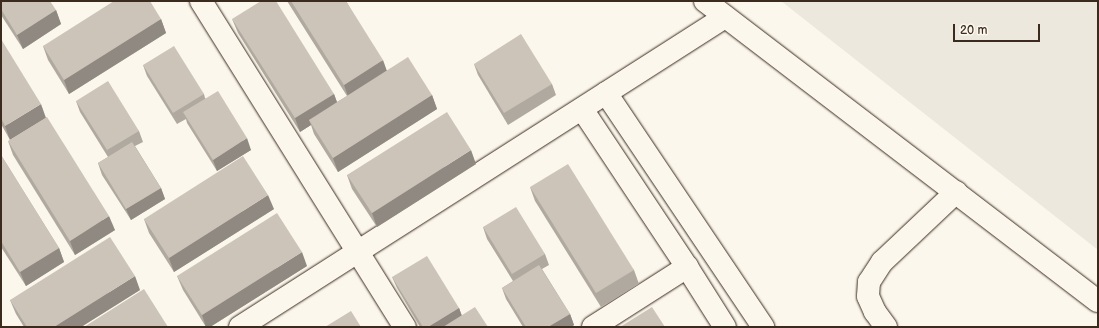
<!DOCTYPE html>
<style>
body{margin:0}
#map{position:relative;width:1099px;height:328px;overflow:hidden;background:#fbf7ec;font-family:"Balsamiq Sans",sans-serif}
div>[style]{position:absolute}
.built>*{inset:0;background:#ede8dd}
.roads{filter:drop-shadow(0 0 1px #3b2a1e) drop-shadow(0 0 1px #3b2a1e)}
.street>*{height:22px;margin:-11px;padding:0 11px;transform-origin:11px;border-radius:11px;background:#fbf7ec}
.secondary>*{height:22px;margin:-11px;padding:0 11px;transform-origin:11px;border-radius:11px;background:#fbf7ec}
.wall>*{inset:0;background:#afa99f}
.shaded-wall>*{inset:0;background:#8f8982}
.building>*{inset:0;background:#ccc4b9}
span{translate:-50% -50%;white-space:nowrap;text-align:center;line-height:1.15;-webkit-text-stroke:3px #fbf7ec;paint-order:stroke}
.frame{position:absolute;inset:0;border:2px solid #3b2a1e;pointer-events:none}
.scale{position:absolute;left:953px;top:24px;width:87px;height:18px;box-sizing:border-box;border:2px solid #3b2a1e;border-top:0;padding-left:5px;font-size:12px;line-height:14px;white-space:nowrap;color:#3b2a1e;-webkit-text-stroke:3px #fbf7ec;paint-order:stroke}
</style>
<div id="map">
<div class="built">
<div style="clip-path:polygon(781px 1px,1098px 1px,1098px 250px)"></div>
</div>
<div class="roads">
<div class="street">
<div style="left:201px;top:1px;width:385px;rotate:58deg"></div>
<div style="left:606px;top:93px;width:282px;rotate:56.1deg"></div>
<div style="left:582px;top:109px;width:190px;rotate:56.4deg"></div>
<div style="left:687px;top:267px;width:71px;rotate:57.7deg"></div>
<div style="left:240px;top:327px;width:576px;rotate:-32.59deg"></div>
<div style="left:593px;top:327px;width:112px;rotate:-32.6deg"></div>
<div style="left:886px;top:327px;width:19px;rotate:-126deg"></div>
<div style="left:875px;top:312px;width:17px;rotate:-114deg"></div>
<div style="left:868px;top:296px;width:14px;rotate:-86deg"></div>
<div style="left:869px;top:282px;width:24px;rotate:-57deg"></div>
<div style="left:882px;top:262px;width:102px;rotate:-43.4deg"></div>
</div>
<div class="secondary">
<div style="left:705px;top:1px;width:494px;rotate:37.4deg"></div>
</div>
</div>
<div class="wall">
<div style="clip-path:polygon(1px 1px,56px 10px,61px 24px,23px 49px,1px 15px)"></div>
<div style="clip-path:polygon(287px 1px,346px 1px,386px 70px,432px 95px,437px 109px,338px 172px,314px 134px,311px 125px,300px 132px,238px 33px,232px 19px,334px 94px,337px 102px,347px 96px)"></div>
<div style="clip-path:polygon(161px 19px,166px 33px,69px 94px,48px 60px,43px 46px)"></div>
<div style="clip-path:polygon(1px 39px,10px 140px,1px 124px)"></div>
<div style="clip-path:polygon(474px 64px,552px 84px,556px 95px,508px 125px,478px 75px)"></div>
<div style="clip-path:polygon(143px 65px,204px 94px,205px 98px,251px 150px,217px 171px,187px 123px,186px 119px,177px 124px,147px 76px)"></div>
<div style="clip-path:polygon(76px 101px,139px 131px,143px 142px,135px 146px,161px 188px,165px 199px,131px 220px,102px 175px,98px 163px,108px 157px,80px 112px)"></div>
<div style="clip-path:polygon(8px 141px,115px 230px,75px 255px,13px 155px)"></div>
<div style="clip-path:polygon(1px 155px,59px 248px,64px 262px,26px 286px,1px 247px)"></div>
<div style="clip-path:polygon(476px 164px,377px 227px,352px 189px,347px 175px)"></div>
<div style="clip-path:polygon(530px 187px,634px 270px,639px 284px,601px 307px,535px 201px)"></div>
<div style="clip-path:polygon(274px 209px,174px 272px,149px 233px,144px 219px)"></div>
<div style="clip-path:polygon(483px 227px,545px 254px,549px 265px,542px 269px,570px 314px,574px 325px,571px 327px,523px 327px,506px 299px,502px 288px,513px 281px,487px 239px)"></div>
<div style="clip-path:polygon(307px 266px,210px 327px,206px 327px,183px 290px,177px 276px)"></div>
<div style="clip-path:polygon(392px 277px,459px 308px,462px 316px,488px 327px,420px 327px,397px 288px)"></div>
<div style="clip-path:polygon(140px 290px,81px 327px,24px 327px,16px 314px,10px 300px)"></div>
</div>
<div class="shaded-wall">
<div style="clip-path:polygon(56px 10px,61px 24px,23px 49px,17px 35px)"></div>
<div style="clip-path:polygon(161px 19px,166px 33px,69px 94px,64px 80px)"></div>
<div style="clip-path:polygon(383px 60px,388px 74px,349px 99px,344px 85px)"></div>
<div style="clip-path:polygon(334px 94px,339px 108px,309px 120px,311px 125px,300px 132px,295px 118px)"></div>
<div style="clip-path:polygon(432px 95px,437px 109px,338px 172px,333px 158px)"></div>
<div style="clip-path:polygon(41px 104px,46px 118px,10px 140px,5px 126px)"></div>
<div style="clip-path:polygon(247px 138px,251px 150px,217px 171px,213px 160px)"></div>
<div style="clip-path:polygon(471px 150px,476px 164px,377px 227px,372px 213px)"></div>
<div style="clip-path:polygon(161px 188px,165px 199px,131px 220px,126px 209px)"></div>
<div style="clip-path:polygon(268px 195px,274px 209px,174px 272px,169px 258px)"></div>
<div style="clip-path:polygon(109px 216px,115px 230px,75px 255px,70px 241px)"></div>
<div style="clip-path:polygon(59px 248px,64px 262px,26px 286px,20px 272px)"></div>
<div style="clip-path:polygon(302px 252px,307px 266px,210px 327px,206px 327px,202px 315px)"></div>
<div style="clip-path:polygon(135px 276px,140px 290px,81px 327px,54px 327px)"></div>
<div style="clip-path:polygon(459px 308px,463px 319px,451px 327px,428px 327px)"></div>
<div style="clip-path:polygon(570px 314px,574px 325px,571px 327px,548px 327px)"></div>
</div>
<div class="building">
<div style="clip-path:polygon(1px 1px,50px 1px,56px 10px,17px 35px,1px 9px)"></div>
<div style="clip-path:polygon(114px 1px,150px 1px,161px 19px,64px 80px,43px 46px)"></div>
<div style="clip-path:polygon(261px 1px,276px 1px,334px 94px,295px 118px,232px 19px)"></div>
<div style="clip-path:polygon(291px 1px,346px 1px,383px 60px,344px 85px)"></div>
<div style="clip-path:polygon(521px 34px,552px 84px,504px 113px,474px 64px)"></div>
<div style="clip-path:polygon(1px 39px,41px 104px,5px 126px,1px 118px)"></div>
<div style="clip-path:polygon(174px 46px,204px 94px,173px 113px,143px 65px)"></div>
<div style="clip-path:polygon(408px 57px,432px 95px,333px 158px,309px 120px)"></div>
<div style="clip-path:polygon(108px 81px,139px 131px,107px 150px,76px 101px)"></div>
<div style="clip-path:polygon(218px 91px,247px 138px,213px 160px,183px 112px)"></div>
<div style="clip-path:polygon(447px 112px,471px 150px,372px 213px,347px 175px)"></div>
<div style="clip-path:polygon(47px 117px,109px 216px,70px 241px,8px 141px)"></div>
<div style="clip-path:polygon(132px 142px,161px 188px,126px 209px,98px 163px)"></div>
<div style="clip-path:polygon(1px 155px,59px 248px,20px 272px,1px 241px)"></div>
<div style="clip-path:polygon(243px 156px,268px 195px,169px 258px,144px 219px)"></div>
<div style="clip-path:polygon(568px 164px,634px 270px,596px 293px,530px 187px)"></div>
<div style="clip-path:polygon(516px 207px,545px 254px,512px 274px,483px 227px)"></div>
<div style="clip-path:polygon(277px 213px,302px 252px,202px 315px,177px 276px)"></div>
<div style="clip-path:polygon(110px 237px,135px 276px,54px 327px,27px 327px,10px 300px)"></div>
<div style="clip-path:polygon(427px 256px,459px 308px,428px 327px,423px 327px,392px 277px)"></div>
<div style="clip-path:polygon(539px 265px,570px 314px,548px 327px,526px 327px,502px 288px)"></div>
<div style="clip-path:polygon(144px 289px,168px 327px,84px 327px)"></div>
<div style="clip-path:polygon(475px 307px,488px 327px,443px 327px)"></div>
<div style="clip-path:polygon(652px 307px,665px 327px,620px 327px)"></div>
<div style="clip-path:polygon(351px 311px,361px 327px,325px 327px)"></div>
</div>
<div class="frame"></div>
<div class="scale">20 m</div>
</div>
